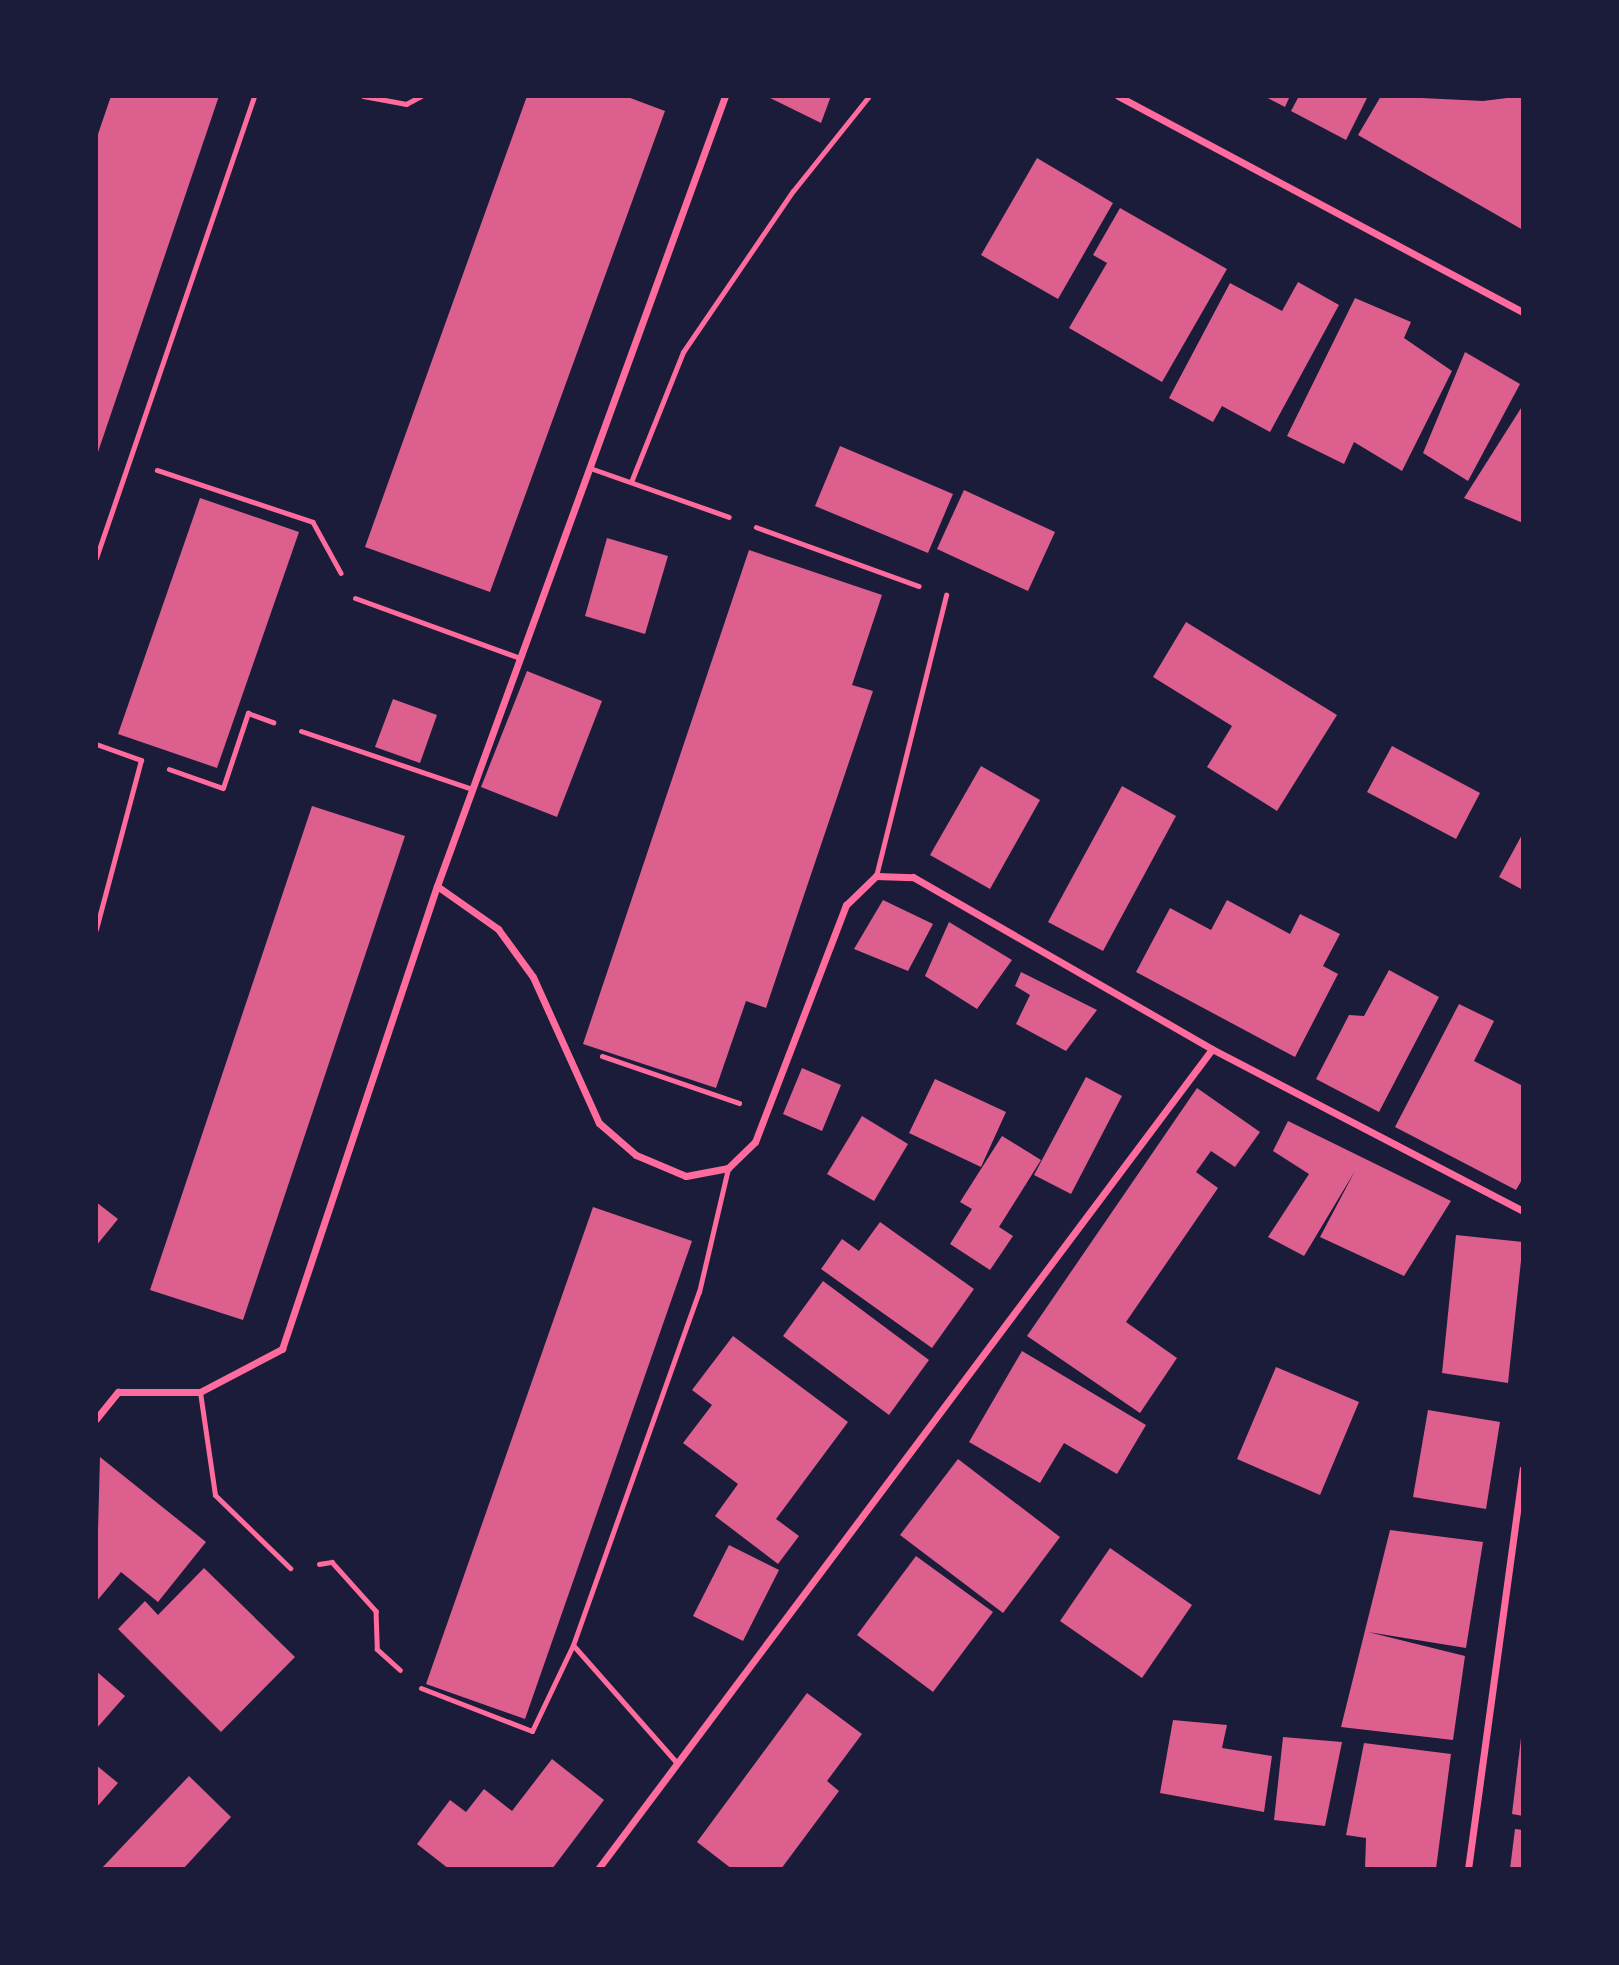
<!DOCTYPE html>
<style>
body{margin:0}
#map{position:relative;width:1619px;height:1965px;overflow:hidden;background:#1b1b3a;font-family:Helvetica,sans-serif}
div>[style]{position:absolute}
.building>*{inset:0;background:#dd5f8e}
.path>*{height:4.5px;margin:-2.25px;padding:0 2.25px;transform-origin:2.25px;border-radius:2.25px;background:#ff6b9d}
.service>*{height:5px;margin:-2.5px;padding:0 2.5px;transform-origin:2.5px;border-radius:2.5px;background:#ff6b9d}
.minor>*{height:7px;margin:-3.5px;padding:0 3.5px;transform-origin:3.5px;border-radius:3.5px;background:#ff6b9d}
span{translate:-50% -50%;white-space:nowrap;text-align:center;line-height:1.15;-webkit-text-stroke:5px #1b1b3a;paint-order:stroke}
.frame{position:absolute;inset:0;border:98px solid #1b1b3a;pointer-events:none}
</style>
<div id="map">
<div class="building">
<div style="clip-path:polygon(111px 96px,219px 96px,97px 455px,96px 140px)"></div>
<div style="clip-path:polygon(527px 96px,625px 96px,665px 111px,490px 592px,365px 547px)"></div>
<div style="clip-path:polygon(766px 96px,831px 96px,821px 123px)"></div>
<div style="clip-path:polygon(1264px 96px,1290px 96px,1285px 107px)"></div>
<div style="clip-path:polygon(1299px 96px,1368px 96px,1346px 140px,1291px 111px)"></div>
<div style="clip-path:polygon(1381px 96px,1483px 101px,1523px 96px,1523px 230px,1358px 135px)"></div>
<div style="clip-path:polygon(1037px 158px,1113px 203px,1058px 299px,981px 255px)"></div>
<div style="clip-path:polygon(1120px 208px,1227px 269px,1162px 382px,1069px 328px,1107px 263px,1093px 255px)"></div>
<div style="clip-path:polygon(1298px 282px,1339px 305px,1270px 432px,1222px 406px,1213px 422px,1169px 398px,1230px 283px,1282px 311px)"></div>
<div style="clip-path:polygon(1355px 298px,1411px 322px,1404px 338px,1452px 371px,1402px 471px,1354px 442px,1344px 464px,1287px 436px)"></div>
<div style="clip-path:polygon(1465px 352px,1520px 384px,1468px 481px,1423px 453px)"></div>
<div style="clip-path:polygon(1523px 405px,1523px 523px,1464px 498px)"></div>
<div style="clip-path:polygon(840px 446px,953px 494px,928px 553px,815px 506px)"></div>
<div style="clip-path:polygon(964px 490px,1055px 532px,1028px 591px,937px 549px)"></div>
<div style="clip-path:polygon(200px 498px,299px 532px,217px 768px,118px 734px)"></div>
<div style="clip-path:polygon(607px 538px,668px 556px,645px 634px,585px 616px)"></div>
<div style="clip-path:polygon(749px 550px,882px 595px,852px 685px,873px 691px,799px 910px,766px 1008px,746px 1001px,716px 1088px,583px 1044px)"></div>
<div style="clip-path:polygon(1186px 622px,1337px 715px,1277px 811px,1207px 767px,1232px 726px,1153px 677px)"></div>
<div style="clip-path:polygon(527px 671px,602px 701px,557px 817px,481px 787px)"></div>
<div style="clip-path:polygon(393px 699px,437px 715px,420px 763px,375px 747px)"></div>
<div style="clip-path:polygon(1392px 746px,1480px 793px,1456px 839px,1367px 792px)"></div>
<div style="clip-path:polygon(981px 766px,1040px 800px,990px 889px,930px 855px)"></div>
<div style="clip-path:polygon(1122px 786px,1176px 816px,1103px 951px,1048px 922px)"></div>
<div style="clip-path:polygon(312px 806px,405px 836px,243px 1320px,150px 1290px)"></div>
<div style="clip-path:polygon(1523px 833px,1523px 890px,1499px 877px)"></div>
<div style="clip-path:polygon(883px 900px,933px 924px,908px 971px,854px 949px)"></div>
<div style="clip-path:polygon(1227px 900px,1290px 934px,1300px 914px,1340px 934px,1323px 966px,1338px 974px,1295px 1057px,1136px 972px,1170px 908px,1211px 930px)"></div>
<div style="clip-path:polygon(949px 922px,1012px 960px,977px 1009px,925px 976px)"></div>
<div style="clip-path:polygon(1389px 970px,1439px 997px,1379px 1112px,1316px 1079px,1349px 1015px,1364px 1016px)"></div>
<div style="clip-path:polygon(1021px 972px,1097px 1010px,1066px 1051px,1016px 1024px,1030px 995px,1015px 986px)"></div>
<div style="clip-path:polygon(1459px 1004px,1494px 1021px,1474px 1061px,1523px 1086px,1523px 1178px,1516px 1190px,1395px 1127px)"></div>
<div style="clip-path:polygon(802px 1068px,841px 1085px,822px 1131px,783px 1114px)"></div>
<div style="clip-path:polygon(1086px 1077px,1122px 1096px,1071px 1194px,1034px 1175px)"></div>
<div style="clip-path:polygon(935px 1079px,1006px 1112px,981px 1167px,909px 1133px)"></div>
<div style="clip-path:polygon(1197px 1088px,1260px 1132px,1235px 1167px,1211px 1151px,1196px 1172px,1218px 1188px,1126px 1322px,1177px 1358px,1140px 1413px,1027px 1336px)"></div>
<div style="clip-path:polygon(862px 1116px,908px 1144px,874px 1201px,827px 1174px)"></div>
<div style="clip-path:polygon(1288px 1121px,1451px 1201px,1404px 1276px,1320px 1237px,1355px 1171px,1304px 1256px,1268px 1237px,1309px 1174px,1273px 1151px)"></div>
<div style="clip-path:polygon(1002px 1136px,1041px 1160px,999px 1227px,1013px 1236px,990px 1270px,950px 1244px,972px 1209px,960px 1202px)"></div>
<div style="clip-path:polygon(96px 1202px,118px 1219px,96px 1246px)"></div>
<div style="clip-path:polygon(593px 1207px,692px 1241px,525px 1719px,426px 1684px)"></div>
<div style="clip-path:polygon(880px 1222px,974px 1289px,932px 1348px,821px 1269px,842px 1239px,859px 1251px)"></div>
<div style="clip-path:polygon(1456px 1235px,1523px 1242px,1508px 1383px,1442px 1373px)"></div>
<div style="clip-path:polygon(823px 1281px,929px 1360px,889px 1415px,783px 1336px)"></div>
<div style="clip-path:polygon(733px 1336px,848px 1422px,776px 1519px,799px 1536px,778px 1564px,715px 1516px,738px 1484px,683px 1443px,712px 1405px,692px 1390px)"></div>
<div style="clip-path:polygon(1022px 1351px,1146px 1425px,1117px 1474px,1064px 1443px,1040px 1483px,969px 1442px)"></div>
<div style="clip-path:polygon(1276px 1367px,1359px 1402px,1320px 1495px,1237px 1459px)"></div>
<div style="clip-path:polygon(1428px 1410px,1500px 1422px,1486px 1509px,1413px 1497px)"></div>
<div style="clip-path:polygon(100px 1457px,206px 1542px,158px 1602px,121px 1572px,96px 1602px)"></div>
<div style="clip-path:polygon(958px 1459px,1060px 1537px,1003px 1613px,900px 1535px)"></div>
<div style="clip-path:polygon(1390px 1530px,1483px 1542px,1466px 1648px,1368px 1632px,1465px 1656px,1453px 1740px,1341px 1727px)"></div>
<div style="clip-path:polygon(729px 1545px,779px 1570px,743px 1641px,693px 1616px)"></div>
<div style="clip-path:polygon(1110px 1548px,1192px 1605px,1142px 1678px,1060px 1621px)"></div>
<div style="clip-path:polygon(916px 1556px,993px 1612px,933px 1692px,857px 1635px)"></div>
<div style="clip-path:polygon(204px 1568px,295px 1657px,221px 1732px,118px 1629px,145px 1601px,158px 1615px)"></div>
<div style="clip-path:polygon(96px 1671px,125px 1696px,96px 1729px)"></div>
<div style="clip-path:polygon(807px 1693px,862px 1734px,827px 1781px,839px 1791px,781px 1869px,732px 1869px,697px 1842px)"></div>
<div style="clip-path:polygon(1173px 1720px,1227px 1725px,1222px 1748px,1272px 1756px,1264px 1812px,1160px 1793px)"></div>
<div style="clip-path:polygon(1283px 1737px,1342px 1742px,1325px 1826px,1274px 1820px)"></div>
<div style="clip-path:polygon(1521px 1738px,1523px 1738px,1523px 1816px,1512px 1814px)"></div>
<div style="clip-path:polygon(1364px 1743px,1451px 1754px,1436px 1869px,1365px 1869px,1366px 1838px,1346px 1835px)"></div>
<div style="clip-path:polygon(552px 1759px,604px 1800px,552px 1869px,449px 1869px,417px 1844px,450px 1800px,466px 1812px,484px 1789px,512px 1811px)"></div>
<div style="clip-path:polygon(96px 1765px,118px 1783px,96px 1808px)"></div>
<div style="clip-path:polygon(189px 1776px,231px 1817px,183px 1869px,101px 1869px)"></div>
<div style="clip-path:polygon(1515px 1829px,1523px 1830px,1523px 1869px,1510px 1869px)"></div>
</div>
<div class="path">
<div style="left:157px;top:470px;width:164px;rotate:18.4deg"></div>
<div style="left:313px;top:522px;width:58px;rotate:61.2deg"></div>
<div style="left:756px;top:527px;width:173px;rotate:19.9deg"></div>
<div style="left:169px;top:769px;width:57px;rotate:19.4deg"></div>
<div style="left:223px;top:788px;width:79px;rotate:-71.6deg"></div>
<div style="left:248px;top:713px;width:27px;rotate:20deg"></div>
<div style="left:602px;top:1056px;width:145px;rotate:18.9deg"></div>
<div style="left:319px;top:1564px;width:13px;rotate:-9deg"></div>
<div style="left:332px;top:1562px;width:66px;rotate:48.1deg"></div>
<div style="left:376px;top:1611px;width:38px;rotate:88deg"></div>
<div style="left:377px;top:1649px;width:31px;rotate:42deg"></div>
</div>
<div class="service">
<div style="left:363px;top:96px;width:44px;rotate:10.5deg"></div>
<div style="left:406px;top:104px;width:17px;rotate:-28deg"></div>
<div style="left:590px;top:468px;width:147px;rotate:19.4deg"></div>
<div style="left:631px;top:482px;width:140px;rotate:-68.2deg"></div>
<div style="left:683px;top:352px;width:195px;rotate:-55.7deg"></div>
<div style="left:793px;top:191px;width:122px;rotate:-51.3deg"></div>
<div style="left:96px;top:558px;width:488px;rotate:-71.1deg"></div>
<div style="left:355px;top:598px;width:176px;rotate:20deg"></div>
<div style="left:301px;top:731px;width:181px;rotate:18.7deg"></div>
<div style="left:96px;top:744px;width:48px;rotate:19.6deg"></div>
<div style="left:141px;top:760px;width:175px;rotate:104.9deg"></div>
<div style="left:876px;top:876px;width:290px;rotate:-76deg"></div>
<div style="left:200px;top:1392px;width:104px;rotate:81.7deg"></div>
<div style="left:215px;top:1495px;width:105px;rotate:44.2deg"></div>
<div style="left:421px;top:1688px;width:119px;rotate:21.2deg"></div>
<div style="left:532px;top:1731px;width:95px;rotate:-64.5deg"></div>
<div style="left:677px;top:1763px;width:157px;rotate:-131.4deg"></div>
<div style="left:573px;top:1645px;width:375px;rotate:-70.4deg"></div>
<div style="left:699px;top:1292px;width:127px;rotate:-76.8deg"></div>
</div>
<div class="minor">
<div style="left:1118px;top:96px;width:459px;rotate:28.1deg"></div>
<div style="left:437px;top:886px;width:75px;rotate:35.2deg"></div>
<div style="left:498px;top:929px;width:59px;rotate:53.9deg"></div>
<div style="left:533px;top:977px;width:160px;rotate:65.7deg"></div>
<div style="left:599px;top:1123px;width:49px;rotate:40.9deg"></div>
<div style="left:636px;top:1155px;width:54px;rotate:22.8deg"></div>
<div style="left:686px;top:1176px;width:43px;rotate:-10.8deg"></div>
<div style="left:728px;top:1168px;width:37px;rotate:-44deg"></div>
<div style="left:755px;top:1142px;width:254px;rotate:-69deg"></div>
<div style="left:846px;top:905px;width:42px;rotate:-44deg"></div>
<div style="left:876px;top:876px;width:37px;rotate:2deg"></div>
<div style="left:913px;top:877px;width:345px;rotate:29.9deg"></div>
<div style="left:1212px;top:1049px;width:351px;rotate:27.5deg"></div>
<div style="left:96px;top:1419px;width:35px;rotate:-51deg"></div>
<div style="left:118px;top:1392px;width:82px"></div>
<div style="left:200px;top:1392px;width:93px;rotate:-27.7deg"></div>
<div style="left:282px;top:1349px;width:488px;rotate:-71.5deg"></div>
<div style="left:437px;top:886px;width:841px;rotate:-69.97deg"></div>
<div style="left:598px;top:1869px;width:1024px;rotate:-53.17deg"></div>
<div style="left:1468px;top:1869px;width:404px;rotate:-82.2deg"></div>
</div>
<div class="frame"></div>
</div>
